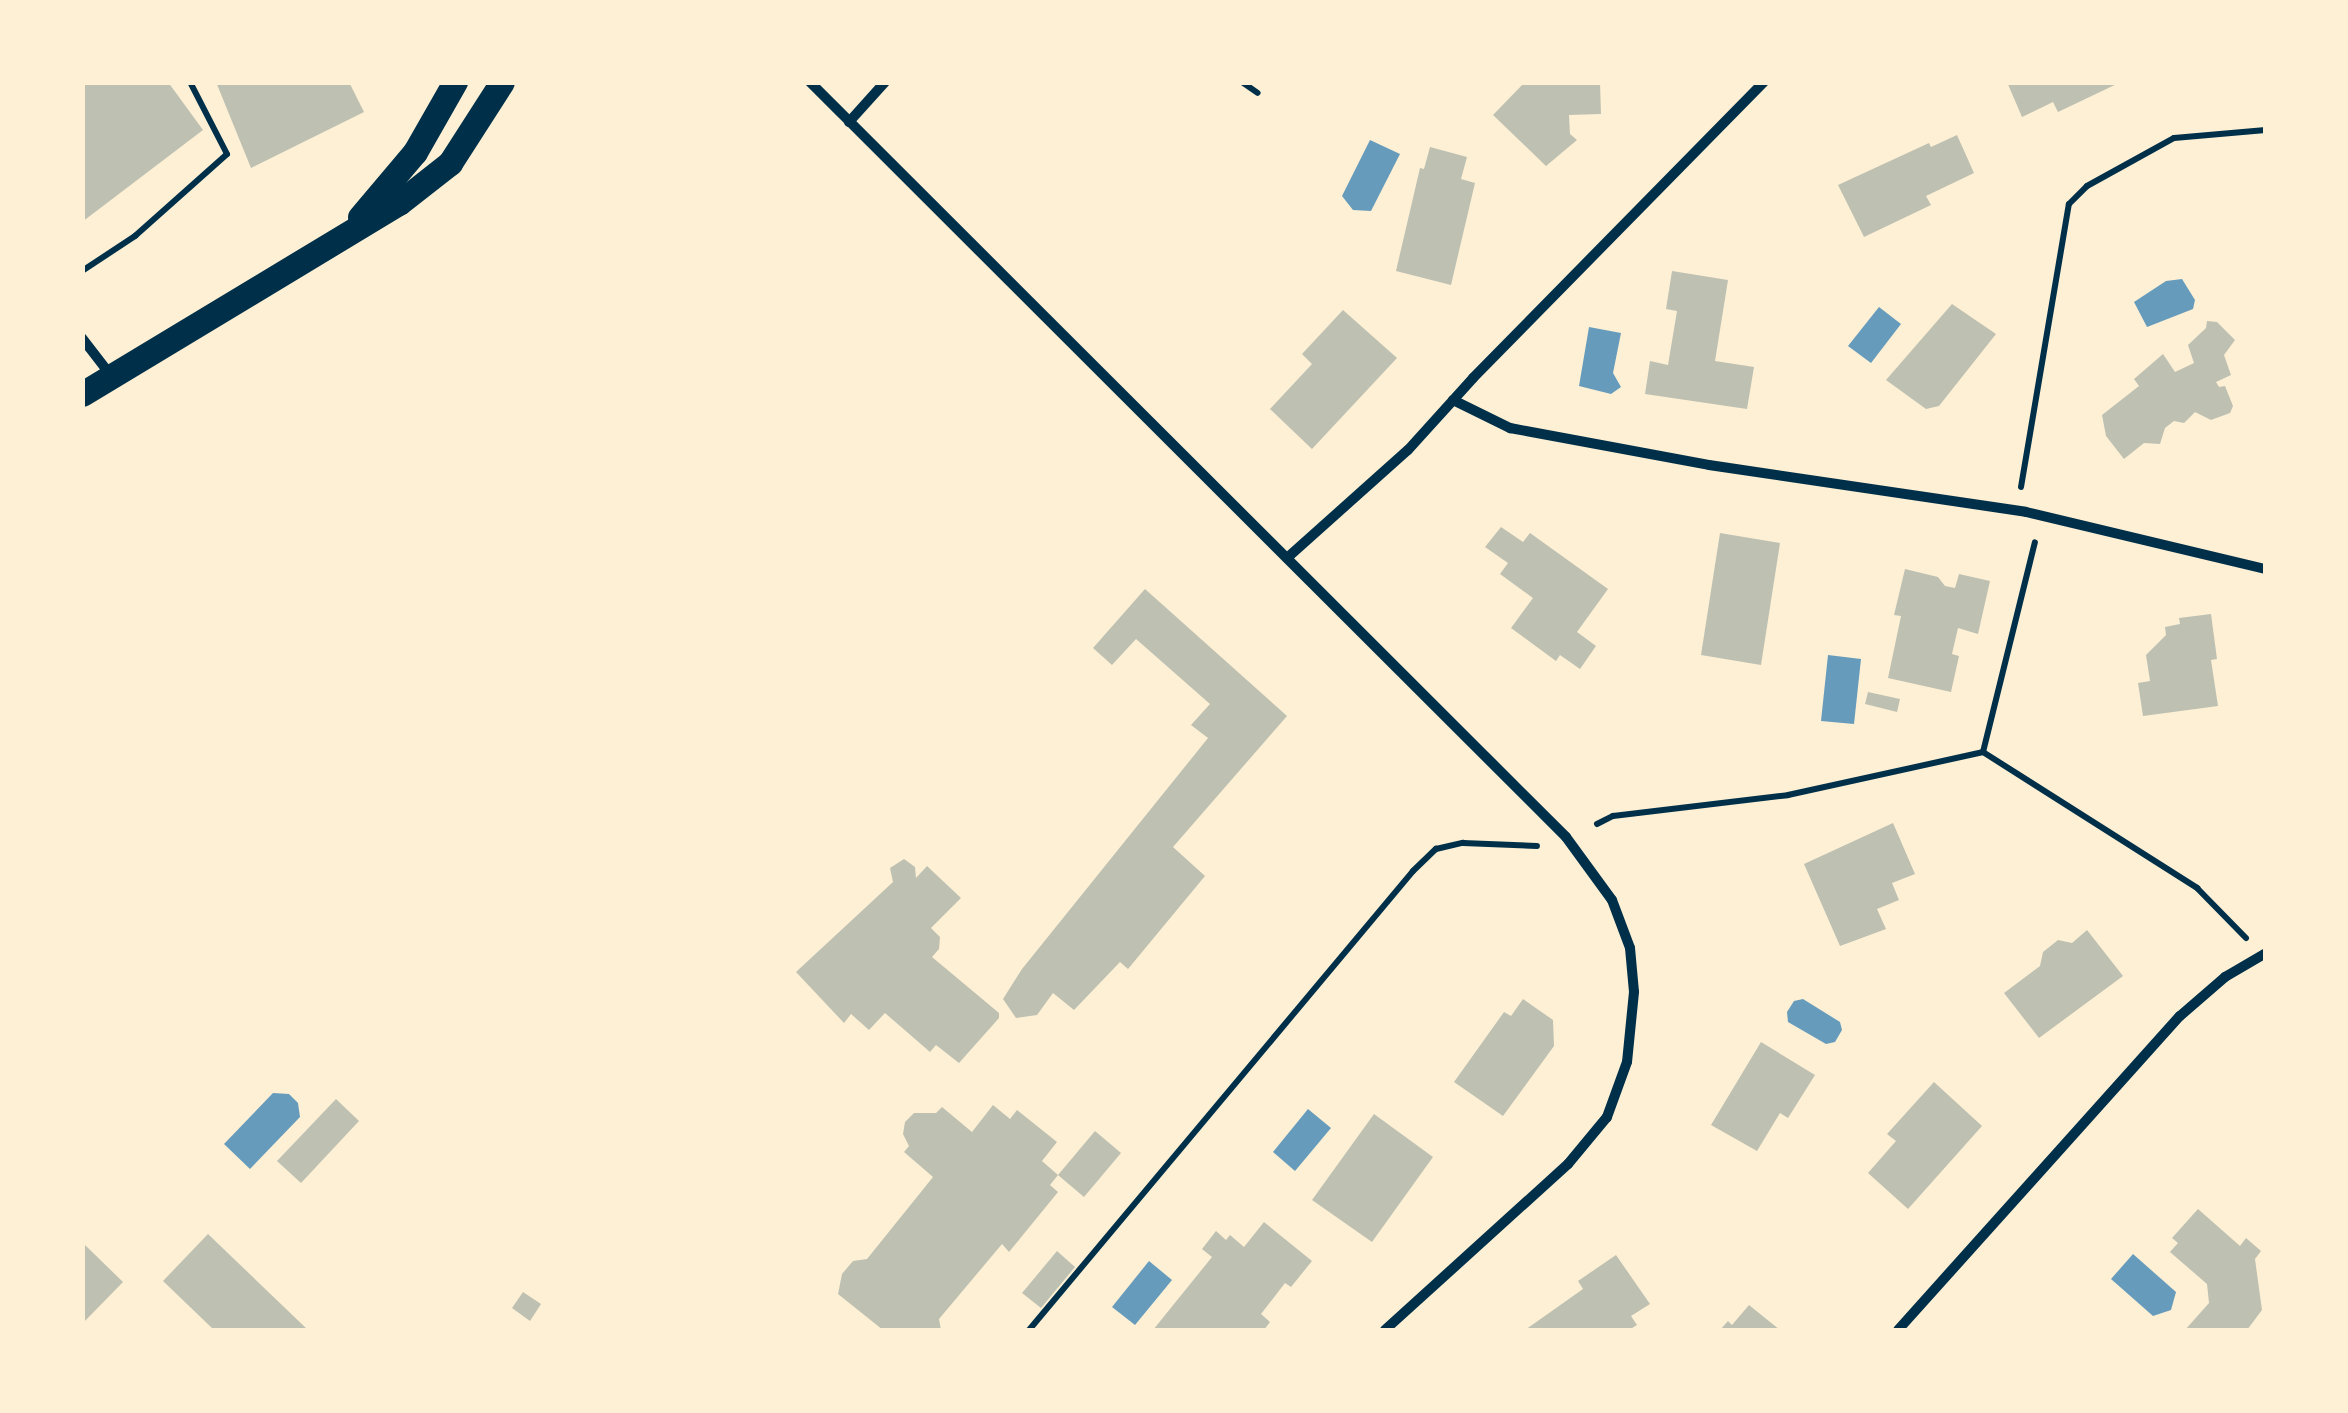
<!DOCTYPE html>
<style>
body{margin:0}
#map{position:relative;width:2348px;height:1413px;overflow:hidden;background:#fdf0d5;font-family:Helvetica,sans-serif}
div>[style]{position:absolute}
.water>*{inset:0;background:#669bbc}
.building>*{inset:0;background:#bec0b2}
.path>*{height:6px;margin:-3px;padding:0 3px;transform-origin:3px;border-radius:3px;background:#003049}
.minor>*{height:10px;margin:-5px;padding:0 5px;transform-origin:5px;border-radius:5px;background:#003049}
.primary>*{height:25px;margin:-12.5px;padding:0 12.5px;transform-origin:12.5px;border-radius:12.5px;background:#003049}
span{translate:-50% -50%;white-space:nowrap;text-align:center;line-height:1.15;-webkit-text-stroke:8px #fdf0d5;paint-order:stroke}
.frame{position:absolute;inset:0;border:85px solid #fdf0d5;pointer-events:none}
</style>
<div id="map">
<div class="water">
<div style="clip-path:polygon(1370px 140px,1400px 154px,1371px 211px,1353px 210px,1342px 196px)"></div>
<div style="clip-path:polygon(2182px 279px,2195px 300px,2193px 309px,2147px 327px,2134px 302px,2166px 281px)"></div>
<div style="clip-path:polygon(1879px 307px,1901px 324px,1871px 363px,1848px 346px)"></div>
<div style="clip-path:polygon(1589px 327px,1621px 333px,1613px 373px,1621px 387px,1611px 394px,1579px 386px)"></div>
<div style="clip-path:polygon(1828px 655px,1861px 659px,1854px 724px,1821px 721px)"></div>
<div style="clip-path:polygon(1803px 999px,1840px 1022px,1842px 1030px,1835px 1042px,1826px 1044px,1788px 1022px,1787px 1012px,1794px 1001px)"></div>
<div style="clip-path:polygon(273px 1093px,289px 1094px,298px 1103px,300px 1117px,250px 1169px,224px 1144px)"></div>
<div style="clip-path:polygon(1308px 1109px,1331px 1128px,1295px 1171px,1273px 1152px)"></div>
<div style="clip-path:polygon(2133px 1254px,2176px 1292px,2171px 1310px,2153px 1316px,2111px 1279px)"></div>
<div style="clip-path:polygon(1149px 1261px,1172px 1280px,1135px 1325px,1112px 1307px)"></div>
</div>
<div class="building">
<div style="clip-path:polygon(82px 82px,168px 82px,203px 130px,82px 222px)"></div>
<div style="clip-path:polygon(216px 82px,349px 82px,364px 112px,251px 168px)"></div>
<div style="clip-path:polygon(1525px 82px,1600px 82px,1601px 114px,1569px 115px,1570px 134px,1577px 140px,1546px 166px,1493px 115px)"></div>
<div style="clip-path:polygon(2007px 82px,2121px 82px,2058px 112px,2053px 102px,2022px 117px)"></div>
<div style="clip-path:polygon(1957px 135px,1974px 173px,1926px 196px,1931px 205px,1864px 237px,1838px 185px,1929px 143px,1931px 147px)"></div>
<div style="clip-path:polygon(1430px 147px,1467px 157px,1461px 179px,1475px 183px,1451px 285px,1396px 271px,1420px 168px,1424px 169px)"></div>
<div style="clip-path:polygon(1672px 271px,1728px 280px,1715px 361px,1754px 367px,1747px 409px,1645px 394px,1650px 361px,1668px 365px,1677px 311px,1666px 309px)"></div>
<div style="clip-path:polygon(1952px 304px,1996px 334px,1939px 406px,1926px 409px,1886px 380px)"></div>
<div style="clip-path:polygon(1343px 310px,1397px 358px,1312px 449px,1270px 409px,1312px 364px,1302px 354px)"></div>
<div style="clip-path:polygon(2207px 321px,2217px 322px,2235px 340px,2224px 355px,2231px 375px,2216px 382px,2219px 387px,2225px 386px,2233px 406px,2230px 413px,2211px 420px,2195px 412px,2184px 423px,2174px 421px,2165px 428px,2160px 444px,2144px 443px,2124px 459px,2106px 436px,2102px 415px,2139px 386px,2134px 379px,2163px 354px,2175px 372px,2194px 363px,2188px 345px,2206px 328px)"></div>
<div style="clip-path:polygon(1501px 527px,1523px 542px,1530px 533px,1608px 589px,1577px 632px,1596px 646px,1580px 669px,1560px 655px,1556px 661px,1511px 628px,1533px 598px,1500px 574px,1508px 563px,1485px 547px)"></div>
<div style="clip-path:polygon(1720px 533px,1780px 543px,1761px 665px,1701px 655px)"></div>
<div style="clip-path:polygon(1905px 569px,1938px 577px,1945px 586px,1955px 588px,1959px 574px,1990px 581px,1978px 634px,1958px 628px,1952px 654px,1959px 656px,1951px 692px,1888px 678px,1901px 616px,1894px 615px)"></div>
<div style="clip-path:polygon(1145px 589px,1287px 716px,1173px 847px,1205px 876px,1128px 969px,1120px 962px,1074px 1010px,1053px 993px,1037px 1015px,1016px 1018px,1003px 999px,1022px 969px,1208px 738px,1191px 725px,1210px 704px,1136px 639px,1112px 665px,1093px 648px)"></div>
<div style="clip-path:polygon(2211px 614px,2217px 659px,2211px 660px,2218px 706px,2143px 716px,2138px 683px,2150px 681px,2146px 655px,2166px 635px,2165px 627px,2180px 624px,2179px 618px)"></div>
<div style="clip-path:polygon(1868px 692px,1900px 699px,1897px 712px,1865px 704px)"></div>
<div style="clip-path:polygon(1893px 823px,1915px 874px,1892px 883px,1899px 900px,1877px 909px,1886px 929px,1840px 946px,1804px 864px)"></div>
<div style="clip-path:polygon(904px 859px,915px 867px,916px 878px,927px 866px,961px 898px,931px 928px,940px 937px,939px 949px,932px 957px,999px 1013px,999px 1018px,959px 1063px,936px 1045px,930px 1052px,885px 1013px,869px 1030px,851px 1014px,844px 1023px,796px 972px,893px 882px,890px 868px)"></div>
<div style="clip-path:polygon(2087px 930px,2123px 976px,2039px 1038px,2004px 993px,2040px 966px,2043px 952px,2058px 940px,2072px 943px)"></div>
<div style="clip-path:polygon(1523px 999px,1553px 1020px,1554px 1046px,1503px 1116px,1454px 1082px,1504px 1012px,1511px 1016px)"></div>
<div style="clip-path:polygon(1761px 1042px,1815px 1075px,1788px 1118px,1780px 1113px,1757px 1151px,1711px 1125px)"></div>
<div style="clip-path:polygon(1934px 1082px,1982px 1126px,1908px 1209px,1868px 1173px,1896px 1141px,1887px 1134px)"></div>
<div style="clip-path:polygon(336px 1099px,359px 1121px,301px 1183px,277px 1161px)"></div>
<div style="clip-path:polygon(993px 1105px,1010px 1119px,1017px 1110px,1057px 1142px,1042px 1161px,1058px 1175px,1050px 1185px,1058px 1192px,1009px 1252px,1002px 1244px,939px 1319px,941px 1330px,883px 1330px,838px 1294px,842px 1274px,853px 1261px,867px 1259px,933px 1177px,904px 1152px,909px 1146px,903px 1134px,905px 1122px,914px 1113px,936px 1113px,942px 1107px,972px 1132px)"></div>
<div style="clip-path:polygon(1374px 1114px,1433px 1157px,1372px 1242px,1312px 1200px)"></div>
<div style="clip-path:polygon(1095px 1131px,1121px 1153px,1084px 1197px,1058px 1175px)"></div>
<div style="clip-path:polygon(2198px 1209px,2240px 1246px,2246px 1238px,2261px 1251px,2255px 1259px,2262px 1310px,2247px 1330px,2185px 1330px,2209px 1303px,2207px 1284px,2170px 1252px,2178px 1243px,2172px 1238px)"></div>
<div style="clip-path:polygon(1264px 1222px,1312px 1261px,1291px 1287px,1285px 1283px,1261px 1314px,1270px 1322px,1264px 1330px,1153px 1330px,1212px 1257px,1202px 1249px,1216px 1231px,1226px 1240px,1230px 1235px,1244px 1247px)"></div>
<div style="clip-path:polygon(208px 1234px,308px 1330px,214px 1330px,163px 1281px)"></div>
<div style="clip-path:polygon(85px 1245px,123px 1282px,82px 1324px,82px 1247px)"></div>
<div style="clip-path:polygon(1057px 1251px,1075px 1267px,1041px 1308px,1022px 1293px)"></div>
<div style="clip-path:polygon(1616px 1255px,1650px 1304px,1631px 1316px,1637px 1325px,1629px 1330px,1525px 1330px,1583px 1289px,1578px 1281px)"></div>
<div style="clip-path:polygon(523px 1292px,541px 1304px,530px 1321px,512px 1308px)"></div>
<div style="clip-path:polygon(1749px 1305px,1780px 1330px,1720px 1330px,1728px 1321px,1732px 1325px)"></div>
</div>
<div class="path">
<div style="left:1242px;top:82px;width:19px;rotate:35deg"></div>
<div style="left:82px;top:271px;width:64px;rotate:-33.4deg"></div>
<div style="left:135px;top:236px;width:123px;rotate:-41.7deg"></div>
<div style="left:227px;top:154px;width:81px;rotate:-117.2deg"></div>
<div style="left:2021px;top:487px;width:287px;rotate:-80.4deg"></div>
<div style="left:2069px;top:204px;width:25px;rotate:-45deg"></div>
<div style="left:2087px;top:186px;width:99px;rotate:-28.9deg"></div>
<div style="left:2174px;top:138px;width:92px;rotate:-5deg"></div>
<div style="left:1983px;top:752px;width:254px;rotate:32.4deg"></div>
<div style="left:2197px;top:888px;width:70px;rotate:45.6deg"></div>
<div style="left:1597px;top:824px;width:18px;rotate:-27deg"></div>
<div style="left:1613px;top:816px;width:176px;rotate:-6.8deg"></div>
<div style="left:1788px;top:795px;width:200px;rotate:-12.4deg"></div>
<div style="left:1983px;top:752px;width:216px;rotate:-76.1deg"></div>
<div style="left:1029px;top:1330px;width:598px;rotate:-50.08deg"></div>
<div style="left:1413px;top:871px;width:32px;rotate:-44deg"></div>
<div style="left:1436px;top:849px;width:28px;rotate:-13deg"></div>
<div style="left:1463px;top:843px;width:74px;rotate:2.3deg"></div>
</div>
<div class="minor">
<div style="left:810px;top:82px;width:1068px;rotate:44.96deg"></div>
<div style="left:1566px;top:837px;width:78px;rotate:53.9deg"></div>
<div style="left:1612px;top:900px;width:51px;rotate:69.4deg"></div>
<div style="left:1630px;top:948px;width:44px;rotate:84.8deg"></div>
<div style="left:1634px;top:992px;width:70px;rotate:95.7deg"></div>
<div style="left:1627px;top:1062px;width:59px;rotate:110deg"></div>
<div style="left:1607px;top:1117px;width:61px;rotate:129.7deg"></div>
<div style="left:1568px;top:1164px;width:247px;rotate:137.8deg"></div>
<div style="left:849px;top:122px;width:54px;rotate:-48deg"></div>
<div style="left:82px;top:338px;width:49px;rotate:52.4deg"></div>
<div style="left:1453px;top:400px;width:64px;rotate:26.2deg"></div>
<div style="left:1510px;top:428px;width:202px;rotate:10.5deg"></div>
<div style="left:1709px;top:465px;width:320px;rotate:8.4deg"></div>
<div style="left:2026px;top:512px;width:247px;rotate:13.4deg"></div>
<div style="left:1287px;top:558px;width:162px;rotate:-41.8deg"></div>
<div style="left:1408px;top:450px;width:97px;rotate:-47.9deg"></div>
<div style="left:1473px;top:378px;width:415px;rotate:-45.5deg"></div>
<div style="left:1898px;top:1330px;width:422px;rotate:-48.1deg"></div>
<div style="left:2180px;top:1016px;width:60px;rotate:-40.9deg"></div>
<div style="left:2225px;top:977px;width:48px;rotate:-30.3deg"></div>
</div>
<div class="primary">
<div style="left:360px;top:217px;width:85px;rotate:-49.8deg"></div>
<div style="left:415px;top:152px;width:81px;rotate:-60.3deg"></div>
<div style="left:82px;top:394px;width:370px;rotate:-31.1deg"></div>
<div style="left:399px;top:203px;width:65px;rotate:-38.1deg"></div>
<div style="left:450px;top:163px;width:96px;rotate:-57.3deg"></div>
</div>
<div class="frame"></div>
</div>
